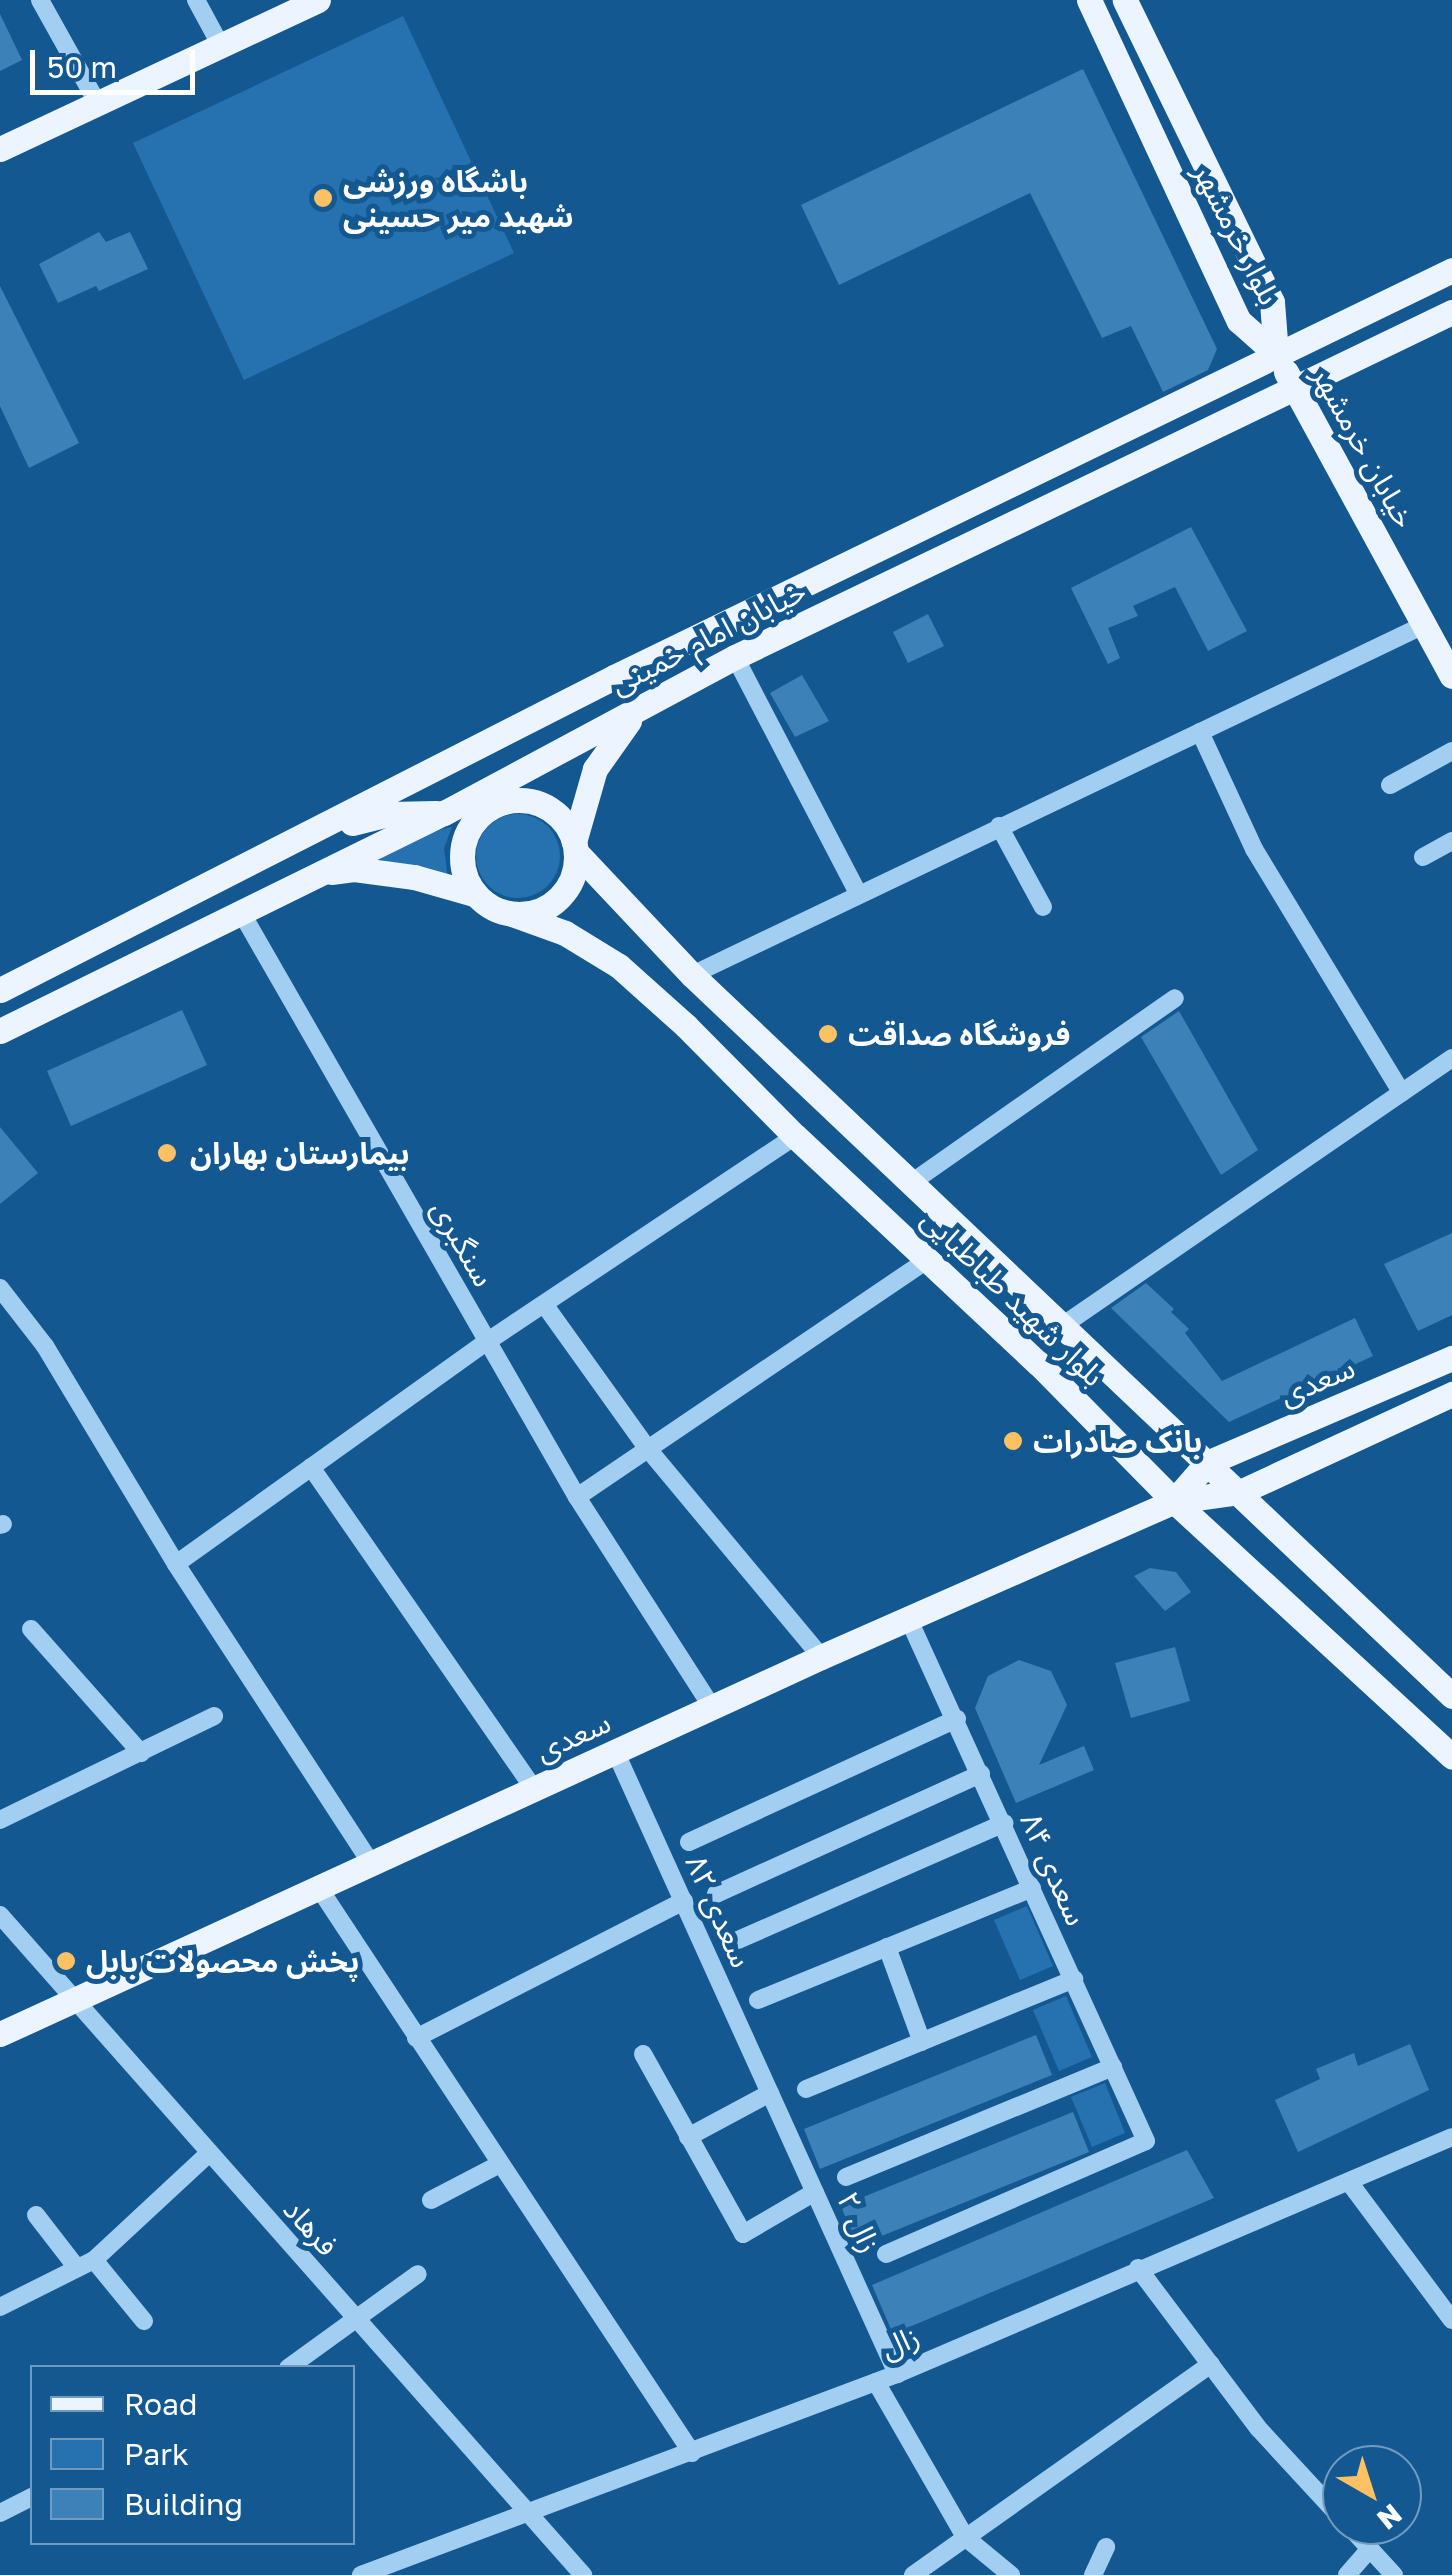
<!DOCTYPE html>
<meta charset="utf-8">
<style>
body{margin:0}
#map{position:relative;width:1452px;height:2575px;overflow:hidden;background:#145891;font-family:"Golos Text","Noto Sans Arabic",sans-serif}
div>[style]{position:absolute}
.green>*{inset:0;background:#2672b0}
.round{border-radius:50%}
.building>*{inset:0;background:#3d81b9}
.minor>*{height:18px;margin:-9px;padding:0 9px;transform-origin:9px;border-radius:9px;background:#a1cef1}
.major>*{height:25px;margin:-12.5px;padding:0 12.5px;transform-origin:12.5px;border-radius:12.5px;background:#ecf5ff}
.major>.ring{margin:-12.5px;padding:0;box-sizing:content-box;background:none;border:25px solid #ecf5ff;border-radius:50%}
.dots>*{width:28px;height:28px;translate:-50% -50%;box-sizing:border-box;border:5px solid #145891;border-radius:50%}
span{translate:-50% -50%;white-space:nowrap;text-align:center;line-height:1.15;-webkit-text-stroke:10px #145891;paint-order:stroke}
.poi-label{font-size:30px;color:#fff;font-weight:700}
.left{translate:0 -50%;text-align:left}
.street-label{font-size:30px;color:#fff}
.legend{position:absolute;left:30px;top:2365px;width:325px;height:180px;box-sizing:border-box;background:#145891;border:2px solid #729bbd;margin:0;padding:12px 18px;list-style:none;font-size:30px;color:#fff}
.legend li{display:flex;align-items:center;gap:20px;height:50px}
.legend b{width:50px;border:2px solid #729bbd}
.north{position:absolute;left:1322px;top:2445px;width:100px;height:100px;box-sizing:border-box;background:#145891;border:2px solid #729bbd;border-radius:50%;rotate:141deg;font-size:28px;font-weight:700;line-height:40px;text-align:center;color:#fff}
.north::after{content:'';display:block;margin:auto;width:35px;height:45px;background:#ffc162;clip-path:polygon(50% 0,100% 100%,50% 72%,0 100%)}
.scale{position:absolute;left:30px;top:50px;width:165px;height:45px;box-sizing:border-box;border:5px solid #fff;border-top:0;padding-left:12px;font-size:30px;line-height:35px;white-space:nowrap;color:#fff;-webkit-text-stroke:8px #145891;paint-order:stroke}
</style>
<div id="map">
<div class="green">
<div style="clip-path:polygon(403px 16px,514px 253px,244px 380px,133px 143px)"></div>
<div class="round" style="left:476px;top:814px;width:84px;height:84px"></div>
<div style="clip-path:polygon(452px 827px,444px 848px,448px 879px,374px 858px,405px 838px)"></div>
<div style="clip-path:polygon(1027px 1906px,1053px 1966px,1020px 1980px,994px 1920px)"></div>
<div style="clip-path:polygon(1066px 1996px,1092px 2057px,1059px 2071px,1033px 2010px)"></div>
<div style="clip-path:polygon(1105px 2083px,1125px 2133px,1092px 2147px,1071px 2097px)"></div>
</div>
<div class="building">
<div style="clip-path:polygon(0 14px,22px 60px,0 71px)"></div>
<div style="clip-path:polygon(1083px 69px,1217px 349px,1208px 370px,1163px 392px,1131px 326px,1102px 338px,1030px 193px,839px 285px,801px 205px)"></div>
<div style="clip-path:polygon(99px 232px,106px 242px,130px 232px,148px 269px,99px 291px,96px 286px,58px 303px,39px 264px)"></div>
<div style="clip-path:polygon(0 286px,79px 443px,29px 468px,0 406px)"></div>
<div style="clip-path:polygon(1191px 527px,1247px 631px,1208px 651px,1175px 587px,1133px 606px,1138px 616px,1108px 628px,1120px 658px,1108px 664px,1071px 588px)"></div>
<div style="clip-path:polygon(928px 614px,944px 646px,908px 663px,893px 632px)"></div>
<div style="clip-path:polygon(802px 675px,829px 721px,795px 737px,770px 693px)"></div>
<div style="clip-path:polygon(182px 1010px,207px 1065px,71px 1126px,47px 1071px)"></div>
<div style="clip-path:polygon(1179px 1011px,1258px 1150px,1221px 1175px,1141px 1037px)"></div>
<div style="clip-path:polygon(0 1127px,38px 1173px,0 1204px)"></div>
<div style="clip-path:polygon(1452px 1233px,1452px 1315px,1418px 1331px,1384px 1264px)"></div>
<div style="clip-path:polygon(1146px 1283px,1174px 1309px,1171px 1312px,1189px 1329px,1185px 1333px,1222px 1381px,1355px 1318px,1373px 1356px,1229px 1422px,1111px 1308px)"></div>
<div style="clip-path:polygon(1150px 1568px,1176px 1572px,1191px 1592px,1165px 1611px,1134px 1576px)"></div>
<div style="clip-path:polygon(1175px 1647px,1190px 1701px,1131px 1718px,1115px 1663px)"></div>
<div style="clip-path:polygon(1019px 1660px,1051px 1671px,1067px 1705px,1039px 1765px,1084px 1746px,1094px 1770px,1016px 1803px,975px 1708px,988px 1676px)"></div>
<div style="clip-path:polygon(1036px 2035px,1052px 2075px,820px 2169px,804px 2129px)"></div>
<div style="clip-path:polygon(1410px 2044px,1429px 2090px,1298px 2152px,1275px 2100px,1320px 2079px,1316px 2069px,1354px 2053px,1358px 2066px)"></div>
<div style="clip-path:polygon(1073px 2112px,1089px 2152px,857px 2246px,841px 2206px)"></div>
<div style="clip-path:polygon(1187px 2150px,1214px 2198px,893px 2334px,872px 2285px)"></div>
</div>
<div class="minor">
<div style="left:40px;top:0;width:119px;rotate:60.9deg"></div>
<div style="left:196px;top:0;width:52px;rotate:61.5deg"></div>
<div style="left:735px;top:657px;width:268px;rotate:62.5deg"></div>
<div style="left:1200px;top:732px;width:129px;rotate:65.2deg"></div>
<div style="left:1254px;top:849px;width:285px;rotate:58.8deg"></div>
<div style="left:1390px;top:785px;width:71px;rotate:-28.7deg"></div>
<div style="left:999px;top:826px;width:92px;rotate:61.5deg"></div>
<div style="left:1423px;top:857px;width:33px;rotate:-29deg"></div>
<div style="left:241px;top:912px;width:675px;rotate:60.13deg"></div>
<div style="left:577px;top:1497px;width:250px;rotate:57.3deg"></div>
<div style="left:692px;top:975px;width:811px;rotate:-25.55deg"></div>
<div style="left:911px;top:1183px;width:322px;rotate:-35deg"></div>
<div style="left:0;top:1288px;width:73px;rotate:52.2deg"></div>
<div style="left:45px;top:1346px;width:254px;rotate:59deg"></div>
<div style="left:176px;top:1564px;width:357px;rotate:56.9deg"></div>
<div style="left:544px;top:1304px;width:178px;rotate:54.4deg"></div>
<div style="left:648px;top:1449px;width:271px;rotate:50.2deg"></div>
<div style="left:1062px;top:1326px;width:473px;rotate:-34.5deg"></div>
<div style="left:311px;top:1467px;width:392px;rotate:55.3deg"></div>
<div style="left:577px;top:1497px;width:423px;rotate:-34.1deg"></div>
<div style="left:0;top:1525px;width:3px;rotate:-18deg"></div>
<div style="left:176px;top:1564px;width:384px;rotate:-35.6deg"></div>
<div style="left:488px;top:1341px;width:369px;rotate:-33.7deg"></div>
<div style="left:31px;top:1629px;width:166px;rotate:48.4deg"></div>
<div style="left:616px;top:1753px;width:682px;rotate:65.65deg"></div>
<div style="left:0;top:1820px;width:238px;rotate:-25.9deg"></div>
<div style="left:689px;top:1842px;width:295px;rotate:-24.7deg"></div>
<div style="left:319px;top:1888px;width:677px;rotate:56.57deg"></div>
<div style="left:716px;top:1894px;width:291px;rotate:-24.4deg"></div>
<div style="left:0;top:1915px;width:881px;rotate:48.54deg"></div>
<div style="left:738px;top:1940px;width:291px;rotate:-23.7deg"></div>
<div style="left:887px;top:1947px;width:101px;rotate:69.8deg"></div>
<div style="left:758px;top:2000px;width:296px;rotate:-22.2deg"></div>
<div style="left:416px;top:2038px;width:301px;rotate:-27.1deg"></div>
<div style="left:643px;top:2054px;width:206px;rotate:60.9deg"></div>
<div style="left:743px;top:2234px;width:83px;rotate:-30.3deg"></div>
<div style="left:806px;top:2089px;width:290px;rotate:-22.3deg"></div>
<div style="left:688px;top:2137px;width:93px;rotate:-28.2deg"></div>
<div style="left:846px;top:2177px;width:289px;rotate:-22.4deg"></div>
<div style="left:1349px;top:2182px;width:172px;rotate:53.3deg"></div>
<div style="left:431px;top:2200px;width:78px;rotate:-27.6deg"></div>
<div style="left:36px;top:2215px;width:67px;rotate:52.3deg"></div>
<div style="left:886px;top:2254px;width:283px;rotate:-23.5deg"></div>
<div style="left:1146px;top:2141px;width:572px;rotate:-114.46deg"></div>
<div style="left:94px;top:2260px;width:79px;rotate:50.7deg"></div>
<div style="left:1138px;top:2268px;width:201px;rotate:53.1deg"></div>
<div style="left:1259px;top:2429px;width:122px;rotate:47.3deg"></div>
<div style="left:0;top:2307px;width:105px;rotate:-26.6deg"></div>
<div style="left:94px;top:2260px;width:156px;rotate:-42.9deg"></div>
<div style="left:288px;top:2368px;width:160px;rotate:-35.9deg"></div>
<div style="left:876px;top:2382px;width:179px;rotate:60.1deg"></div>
<div style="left:965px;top:2537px;width:60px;rotate:39.6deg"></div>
<div style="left:0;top:2513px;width:36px;rotate:-27deg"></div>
<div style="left:1348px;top:2525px;width:68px;rotate:47.4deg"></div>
<div style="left:361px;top:2575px;width:572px;rotate:-20.56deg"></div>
<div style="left:897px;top:2374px;width:603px;rotate:-23.12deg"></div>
<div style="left:913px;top:2575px;width:365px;rotate:-35.3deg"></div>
<div style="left:1093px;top:2575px;width:31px;rotate:-65deg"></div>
<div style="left:1347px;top:2575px;width:35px;rotate:-49deg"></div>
</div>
<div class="major">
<div style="left:1089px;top:0;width:354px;rotate:65deg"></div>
<div style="left:1239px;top:321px;width:50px;rotate:41.7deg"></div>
<div style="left:1276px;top:354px;width:52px;rotate:-94.4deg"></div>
<div style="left:1272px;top:302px;width:336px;rotate:-116deg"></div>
<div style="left:0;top:149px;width:351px;rotate:-25.1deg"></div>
<div style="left:1286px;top:372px;width:346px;rotate:61.4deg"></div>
<div class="ring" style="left:462px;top:800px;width:89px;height:89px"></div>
<div style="left:352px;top:823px;width:38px;rotate:-14deg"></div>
<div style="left:389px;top:814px;width:47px;rotate:-1.2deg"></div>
<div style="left:574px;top:842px;width:76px;rotate:-74deg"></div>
<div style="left:595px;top:769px;width:59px;rotate:-54.7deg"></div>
<div style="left:576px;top:852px;width:169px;rotate:46.7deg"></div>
<div style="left:692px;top:975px;width:1048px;rotate:43.49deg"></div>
<div style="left:331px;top:872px;width:23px;rotate:-7deg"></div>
<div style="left:354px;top:869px;width:61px;rotate:7.6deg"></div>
<div style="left:414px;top:877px;width:62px;rotate:15.8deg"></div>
<div style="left:512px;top:914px;width:56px;rotate:19.7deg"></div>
<div style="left:565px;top:933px;width:63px;rotate:31.4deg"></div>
<div style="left:619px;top:966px;width:90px;rotate:41.8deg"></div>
<div style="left:686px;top:1026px;width:155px;rotate:45.3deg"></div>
<div style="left:795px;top:1136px;width:333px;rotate:43.1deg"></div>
<div style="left:1038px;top:1363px;width:194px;rotate:45.4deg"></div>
<div style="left:1174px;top:1501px;width:378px;rotate:42.6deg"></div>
<div style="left:0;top:990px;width:689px;rotate:-27.01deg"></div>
<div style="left:614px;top:677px;width:932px;rotate:-25.9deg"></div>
<div style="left:0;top:1031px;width:495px;rotate:-26.2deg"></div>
<div style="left:444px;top:813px;width:330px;rotate:-28.2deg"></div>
<div style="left:735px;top:657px;width:796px;rotate:-25.7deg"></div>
<div style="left:1174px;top:1501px;width:50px;rotate:-49deg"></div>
<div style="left:1207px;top:1463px;width:267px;rotate:-23.2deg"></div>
<div style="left:0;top:2034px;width:903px;rotate:-24.66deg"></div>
<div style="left:821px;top:1657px;width:386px;rotate:-23.8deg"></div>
<div style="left:1174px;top:1501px;width:67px;rotate:-7.8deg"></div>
<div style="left:1240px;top:1492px;width:234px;rotate:-24.8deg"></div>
</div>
<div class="dots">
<div style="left:323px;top:198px;background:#ffc162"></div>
<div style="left:828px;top:1034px;background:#ffc162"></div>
<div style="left:167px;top:1153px;background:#ffc162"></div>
<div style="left:1013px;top:1441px;background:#ffc162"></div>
<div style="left:66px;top:1961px;background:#ffc162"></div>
</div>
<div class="poi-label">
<span class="left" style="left:343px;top:198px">باشگاه ورزشی<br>شهید میر حسینی</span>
<span class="left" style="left:848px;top:1034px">فروشگاه صداقت</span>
<span class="left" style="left:190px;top:1153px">بیمارستان بهاران</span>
<span class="left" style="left:1033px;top:1441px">بانک صادرات</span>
<span class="left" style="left:86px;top:1961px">پخش محصولات بابل</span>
</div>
<div class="street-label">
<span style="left:1237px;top:234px;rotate:63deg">بلوار خرمشهر</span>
<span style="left:1364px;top:447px;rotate:61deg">خیابان خرمشهر</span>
<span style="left:708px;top:637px;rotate:-27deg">خیابان امام خمینی</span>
<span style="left:463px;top:1243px;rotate:60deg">سنگبری</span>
<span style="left:1013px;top:1297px;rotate:44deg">بلوار شهید طباطبایی</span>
<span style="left:1317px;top:1381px;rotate:-23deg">سعدی</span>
<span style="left:573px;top:1736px;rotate:-24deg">سعدی</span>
<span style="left:1054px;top:1869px;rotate:66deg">سعدی ۸۴</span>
<span style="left:719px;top:1911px;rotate:66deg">سعدی ۸۲</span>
<span style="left:859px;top:2222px;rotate:66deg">زال ۲</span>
<span style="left:311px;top:2227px;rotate:48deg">فرهاد</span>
<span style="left:900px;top:2342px;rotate:-23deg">زال</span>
</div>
<ul class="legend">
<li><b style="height:12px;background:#ecf5ff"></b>Road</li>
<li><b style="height:28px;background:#2672b0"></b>Park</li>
<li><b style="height:28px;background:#3d81b9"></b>Building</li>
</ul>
<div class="north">N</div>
<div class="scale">50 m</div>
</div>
